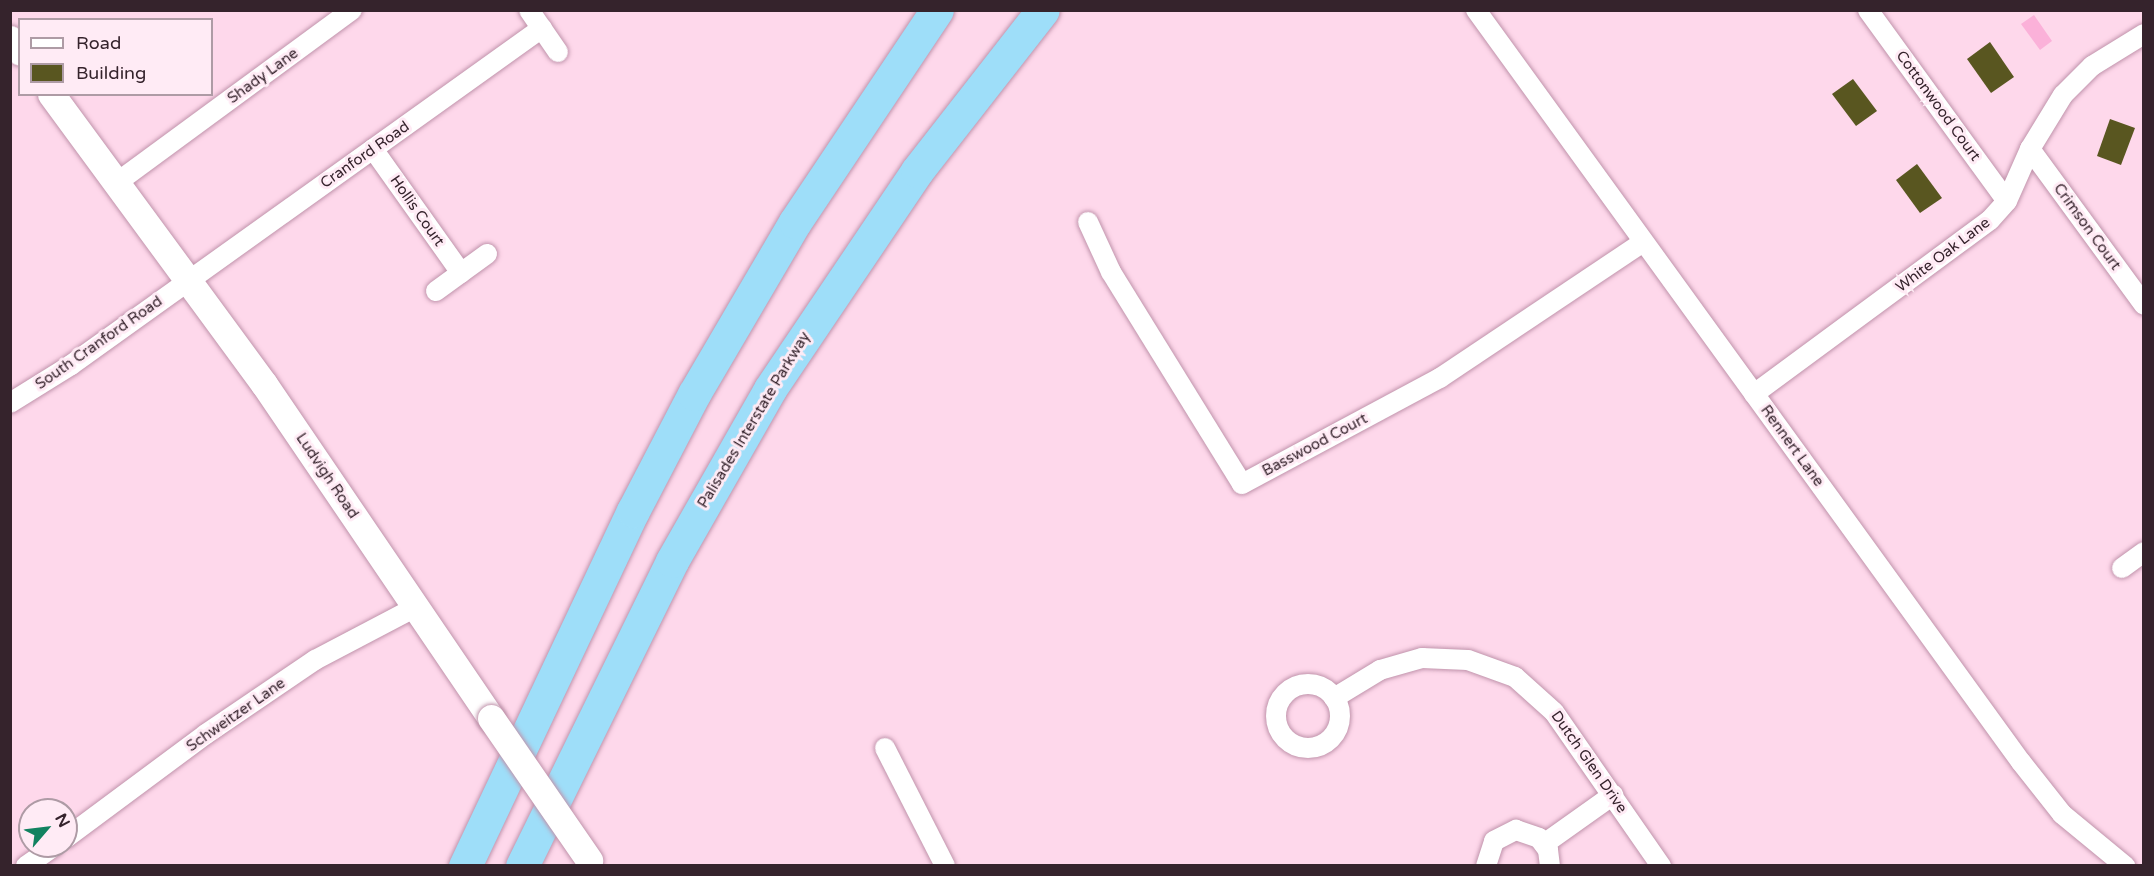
<!DOCTYPE html>
<style>
body{margin:0}
#map{position:relative;width:2154px;height:876px;overflow:hidden;background:#fed8eb;font-family:"Varela Round",sans-serif}
div>[style]{position:absolute}
.water>*{inset:0;background:#fbb1d9}
.building>*{inset:0;background:#595620}
.roads{filter:drop-shadow(0 0 2px #c093ab) drop-shadow(0 0 2px #c093ab)}
.street>*{height:20px;margin:-10px;padding:0 10px;transform-origin:10px;border-radius:10px;background:#fff}
.street>.ring{margin:-10px;padding:0;box-sizing:content-box;background:none;border:20px solid #fff;border-radius:50%}
.secondary>*{height:27px;margin:-13.5px;padding:0 13.5px;transform-origin:13.5px;border-radius:13.5px;background:#fff}
.highway>*{height:33px;margin:-16.5px;padding:0 16.5px;transform-origin:16.5px;border-radius:16.5px;background:#9edef9}
.bridges{filter:drop-shadow(0 0 2px #c093ab) drop-shadow(0 0 2px #c093ab)}
.secondary-bridge>*{height:27px;margin:-13.5px;padding:0 13.5px;transform-origin:13.5px;border-radius:13.5px;background:#fff}
span{translate:-50% -50%;white-space:nowrap;text-align:center;line-height:1.15;-webkit-text-stroke:6px #ffebf5;paint-order:stroke}
.street-label{font-size:15px;color:#35232c}
.frame{position:absolute;inset:0;border:12px solid #35232c;pointer-events:none}
.legend{position:absolute;left:18px;top:18px;width:195px;height:78px;box-sizing:border-box;background:#ffebf5;border:2px solid #ae9ba5;margin:0;padding:8px 10px;list-style:none;font-size:18px;color:#35232c}
.legend li{display:flex;align-items:center;gap:12px;height:30px}
.legend b{width:30px;border:2px solid #ae9ba5}
.north{position:absolute;left:18px;top:798px;width:60px;height:60px;box-sizing:border-box;background:#ffebf5;border:2px solid #ae9ba5;border-radius:50%;rotate:62deg;font-size:16px;font-weight:700;line-height:24px;text-align:center;color:#35232c}
.north::after{content:'';display:block;margin:auto;width:21px;height:27px;background:#128260;clip-path:polygon(50% 0,100% 100%,50% 72%,0 100%)}
</style>
<div id="map">
<div class="water">
<div style="clip-path:polygon(2034px 15px,2052px 41px,2040px 50px,2021px 24px)"></div>
</div>
<div class="building">
<div style="clip-path:polygon(1990px 42px,2014px 77px,1991px 93px,1967px 59px)"></div>
<div style="clip-path:polygon(1853px 79px,1877px 111px,1856px 126px,1832px 94px)"></div>
<div style="clip-path:polygon(2110px 119px,2135px 128px,2121px 165px,2097px 156px)"></div>
<div style="clip-path:polygon(1917px 164px,1942px 198px,1920px 213px,1896px 180px)"></div>
</div>
<div class="roads">
<div class="street">
<div style="left:529px;top:10px;width:51px;rotate:55.4deg"></div>
<div style="left:1476px;top:10px;width:929px;rotate:54.07deg"></div>
<div style="left:2021px;top:762px;width:66px;rotate:51.7deg"></div>
<div style="left:2062px;top:814px;width:82px;rotate:39.5deg"></div>
<div style="left:1868px;top:10px;width:236px;rotate:54deg"></div>
<div style="left:373px;top:149px;width:152px;rotate:54.6deg"></div>
<div style="left:2030px;top:149px;width:193px;rotate:53.8deg"></div>
<div style="left:115px;top:184px;width:294px;rotate:-36.3deg"></div>
<div style="left:1088px;top:222px;width:55px;rotate:65.3deg"></div>
<div style="left:1111px;top:272px;width:249px;rotate:58.3deg"></div>
<div style="left:1242px;top:484px;width:225px;rotate:-28.2deg"></div>
<div style="left:1440px;top:378px;width:244px;rotate:-33.8deg"></div>
<div style="left:436px;top:291px;width:63px;rotate:-36deg"></div>
<div style="left:1754px;top:394px;width:293px;rotate:-36.4deg"></div>
<div style="left:1990px;top:220px;width:25px;rotate:-48deg"></div>
<div style="left:2007px;top:201px;width:57px;rotate:-66.1deg"></div>
<div style="left:2030px;top:149px;width:63px;rotate:-58.6deg"></div>
<div style="left:2063px;top:95px;width:41px;rotate:-45deg"></div>
<div style="left:2092px;top:66px;width:61px;rotate:-31.6deg"></div>
<div style="left:10px;top:403px;width:72px;rotate:-31.9deg"></div>
<div style="left:71px;top:365px;width:579px;rotate:-35.58deg"></div>
<div style="left:2122px;top:568px;width:27px;rotate:-36deg"></div>
<div class="ring" style="left:1276px;top:684px;width:44px;height:44px"></div>
<div style="left:1334px;top:698px;width:54px;rotate:-31.3deg"></div>
<div style="left:1380px;top:670px;width:44px;rotate:-15.9deg"></div>
<div style="left:1422px;top:658px;width:46px;rotate:2.5deg"></div>
<div style="left:1468px;top:660px;width:50px;rotate:19.9deg"></div>
<div style="left:1515px;top:677px;width:52px;rotate:41.9deg"></div>
<div style="left:1554px;top:712px;width:188px;rotate:55.2deg"></div>
<div style="left:885px;top:748px;width:132px;rotate:63deg"></div>
<div style="left:66px;top:838px;width:174px;rotate:-36.6deg"></div>
<div style="left:206px;top:734px;width:132px;rotate:-34.2deg"></div>
<div style="left:315px;top:660px;width:114px;rotate:-27.7deg"></div>
<div style="left:1544px;top:844px;width:85px;rotate:-35.4deg"></div>
<div style="left:26px;top:866px;width:35px;rotate:-35deg"></div>
<div style="left:1486px;top:866px;width:26px;rotate:-72deg"></div>
<div style="left:1494px;top:841px;width:25px;rotate:-27deg"></div>
<div style="left:1516px;top:830px;width:24px;rotate:19deg"></div>
<div style="left:1539px;top:838px;width:15px;rotate:53deg"></div>
<div style="left:1548px;top:850px;width:16px;rotate:83deg"></div>
</div>
<div class="secondary">
<div style="left:10px;top:39px;width:16px;rotate:52deg"></div>
<div style="left:51px;top:94px;width:360px;rotate:53.7deg"></div>
<div style="left:264px;top:384px;width:404px;rotate:55.8deg"></div>
</div>
<div class="highway">
<div style="left:465px;top:866px;width:393px;rotate:-64.7deg"></div>
<div style="left:633px;top:511px;width:132px;rotate:-62.5deg"></div>
<div style="left:694px;top:394px;width:199px;rotate:-59.6deg"></div>
<div style="left:795px;top:222px;width:255px;rotate:-56.2deg"></div>
<div style="left:522px;top:866px;width:340px;rotate:-63.8deg"></div>
<div style="left:672px;top:561px;width:198px;rotate:-60.3deg"></div>
<div style="left:770px;top:389px;width:263px;rotate:-56deg"></div>
<div style="left:917px;top:171px;width:204px;rotate:-52deg"></div>
</div>
</div>
<div class="bridges">
<div class="secondary-bridge">
<div style="left:491px;top:718px;width:173px;rotate:55.4deg"></div>
</div>
</div>
<div class="street-label">
<span style="left:263px;top:76px;rotate:-36deg">Shady Lane</span>
<span style="left:1938px;top:106px;rotate:54deg">Cottonwood Court</span>
<span style="left:365px;top:155px;rotate:-35deg">Cranford Road</span>
<span style="left:417px;top:211px;rotate:55deg">Hollis Court</span>
<span style="left:2087px;top:227px;rotate:54deg">Crimson Court</span>
<span style="left:1943px;top:255px;rotate:-37deg">White Oak Lane</span>
<span style="left:99px;top:343px;rotate:-35deg">South Cranford Road</span>
<span style="left:754px;top:420px;rotate:-59deg">Palisades Interstate Parkway</span>
<span style="left:1315px;top:445px;rotate:-28deg">Basswood Court</span>
<span style="left:1792px;top:446px;rotate:54deg">Rennert Lane</span>
<span style="left:327px;top:476px;rotate:56deg">Ludvigh Road</span>
<span style="left:236px;top:715px;rotate:-35deg">Schweitzer Lane</span>
<span style="left:1589px;top:762px;rotate:55deg">Dutch Glen Drive</span>
</div>
<div class="frame"></div>
<ul class="legend">
<li><b style="height:8px;background:#fff"></b>Road</li>
<li><b style="height:16px;background:#595620"></b>Building</li>
</ul>
<div class="north">N</div>
</div>
